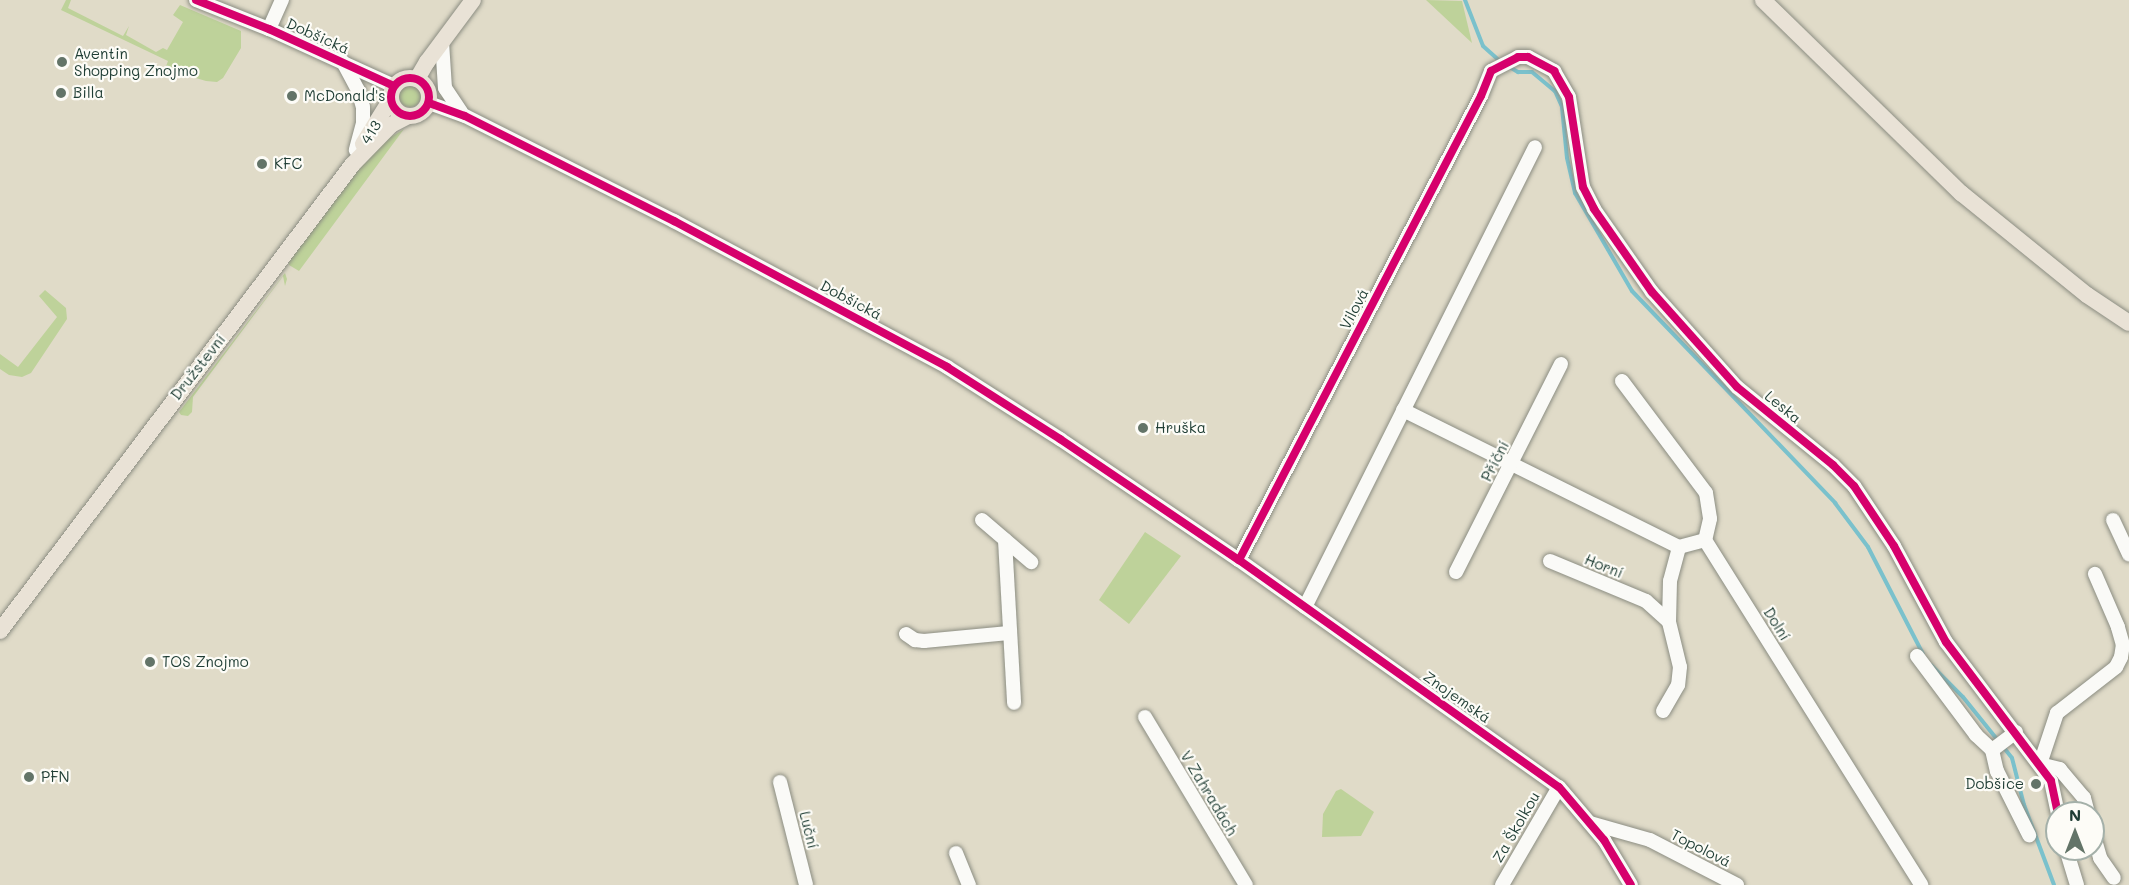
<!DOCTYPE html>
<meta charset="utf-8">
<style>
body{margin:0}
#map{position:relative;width:2129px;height:885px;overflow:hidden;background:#e0dbc8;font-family:Mali,sans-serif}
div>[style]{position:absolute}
.green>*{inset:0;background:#bed29a}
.round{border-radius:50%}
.stream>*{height:4px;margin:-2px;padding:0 2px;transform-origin:2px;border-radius:2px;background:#7ac1cc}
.roads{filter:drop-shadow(0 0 2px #8b8d82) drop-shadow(0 0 2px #8b8d82)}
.minor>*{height:14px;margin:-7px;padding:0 7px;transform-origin:7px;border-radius:7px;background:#fafaf7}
.major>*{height:16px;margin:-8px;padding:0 8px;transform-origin:8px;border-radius:8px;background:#e9e2d6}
.major>.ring{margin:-8px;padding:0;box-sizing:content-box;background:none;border:16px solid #e9e2d6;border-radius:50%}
.cycleway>*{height:8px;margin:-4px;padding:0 4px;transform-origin:4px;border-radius:4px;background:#d6006c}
.cycleway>.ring{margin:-4px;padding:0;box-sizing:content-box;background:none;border:8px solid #d6006c;border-radius:50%}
.dots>*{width:16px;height:16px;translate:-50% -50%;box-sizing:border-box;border:3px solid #fdfcf7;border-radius:50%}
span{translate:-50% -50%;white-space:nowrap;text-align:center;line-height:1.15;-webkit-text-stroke:4.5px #fdfcf7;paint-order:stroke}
.street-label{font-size:15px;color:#1f3d34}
.poi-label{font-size:15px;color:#1f3d34}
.left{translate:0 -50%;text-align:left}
.right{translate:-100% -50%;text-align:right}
.north{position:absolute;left:2045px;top:801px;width:60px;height:60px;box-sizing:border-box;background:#fdfcf7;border:2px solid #a4b0a9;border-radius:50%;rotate:0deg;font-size:16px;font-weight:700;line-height:24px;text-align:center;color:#1f3d34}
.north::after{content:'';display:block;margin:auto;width:21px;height:27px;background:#637468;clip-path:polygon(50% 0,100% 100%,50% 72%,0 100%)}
</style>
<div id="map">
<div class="green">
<div style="clip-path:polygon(66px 0,71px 0,68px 8px,123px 36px,129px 26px,126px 35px,156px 52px,163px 48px,167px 50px,183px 22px,173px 15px,180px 5px,241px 31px,241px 48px,223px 78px,217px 82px,206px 81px,165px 69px,168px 61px,61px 10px)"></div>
<div style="clip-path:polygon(1426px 0,1462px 1px,1472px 43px)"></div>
<div class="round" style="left:399px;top:85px;width:22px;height:22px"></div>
<div style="clip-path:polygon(404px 129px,299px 271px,289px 265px,290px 259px,383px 138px,387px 135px,391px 137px)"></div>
<div style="clip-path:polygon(285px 273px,287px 279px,285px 286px,283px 276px,193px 397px,192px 412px,188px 416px,181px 415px,179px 412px)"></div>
<div style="clip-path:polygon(45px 290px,66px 308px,67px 319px,31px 373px,22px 377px,9px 375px,0 369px,0 354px,18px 367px,57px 317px,39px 296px)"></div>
<div style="clip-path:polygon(1145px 532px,1181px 556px,1129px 624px,1099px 600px)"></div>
<div style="clip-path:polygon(1341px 789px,1374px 812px,1361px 836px,1322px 837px,1323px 814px,1336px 791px)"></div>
</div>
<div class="stream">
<div style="left:1465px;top:0;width:49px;rotate:68.6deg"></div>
<div style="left:1483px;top:46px;width:24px;rotate:42deg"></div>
<div style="left:1508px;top:66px;width:12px;rotate:31deg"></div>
<div style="left:1518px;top:72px;width:14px"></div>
<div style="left:1532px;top:72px;width:30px;rotate:40deg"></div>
<div style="left:1555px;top:91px;width:17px;rotate:66deg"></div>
<div style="left:1562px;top:107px;width:51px;rotate:84.4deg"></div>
<div style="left:1567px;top:158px;width:36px;rotate:77deg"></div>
<div style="left:1575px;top:193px;width:113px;rotate:59.8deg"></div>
<div style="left:1632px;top:291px;width:294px;rotate:46.2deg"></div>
<div style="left:1835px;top:503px;width:55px;rotate:53.1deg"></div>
<div style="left:1868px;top:547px;width:120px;rotate:62.8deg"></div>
<div style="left:1931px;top:665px;width:45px;rotate:45deg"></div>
<div style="left:1963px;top:697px;width:78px;rotate:51.2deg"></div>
<div style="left:2012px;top:758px;width:49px;rotate:75.7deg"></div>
<div style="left:2024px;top:805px;width:85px;rotate:69.4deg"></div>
</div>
<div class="roads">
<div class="minor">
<div style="left:196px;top:0;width:79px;rotate:21.7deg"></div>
<div style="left:269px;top:29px;width:137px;rotate:24.5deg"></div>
<div style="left:269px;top:29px;width:32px;rotate:-66deg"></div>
<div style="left:442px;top:42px;width:46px;rotate:86.3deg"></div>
<div style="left:445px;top:88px;width:29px;rotate:56deg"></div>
<div style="left:343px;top:62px;width:32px;rotate:62deg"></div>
<div style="left:358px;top:90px;width:18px;rotate:74deg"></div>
<div style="left:363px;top:107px;width:16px;rotate:90deg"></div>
<div style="left:363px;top:123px;width:28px;rotate:105deg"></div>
<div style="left:429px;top:103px;width:38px;rotate:20deg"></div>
<div style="left:465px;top:116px;width:234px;rotate:26.7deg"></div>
<div style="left:674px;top:221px;width:310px;rotate:28.1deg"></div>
<div style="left:947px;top:367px;width:134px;rotate:32.5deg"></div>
<div style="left:1060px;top:439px;width:216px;rotate:34.1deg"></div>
<div style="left:1239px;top:560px;width:392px;rotate:35.4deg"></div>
<div style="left:1559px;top:787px;width:70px;rotate:49.7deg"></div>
<div style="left:1604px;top:840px;width:52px;rotate:59deg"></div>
<div style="left:1622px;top:381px;width:140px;rotate:53.1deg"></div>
<div style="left:1706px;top:493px;width:26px;rotate:81deg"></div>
<div style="left:1710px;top:519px;width:22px;rotate:103deg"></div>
<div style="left:1705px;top:540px;width:407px;rotate:57.9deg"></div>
<div style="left:1403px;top:410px;width:308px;rotate:26.4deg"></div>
<div style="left:1679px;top:547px;width:27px;rotate:-15deg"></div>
<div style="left:982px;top:520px;width:65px;rotate:40.6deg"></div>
<div style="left:2113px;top:520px;width:38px;rotate:65deg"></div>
<div style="left:1005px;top:540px;width:163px;rotate:86.8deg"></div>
<div style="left:1239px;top:560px;width:523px;rotate:-62.46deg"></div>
<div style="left:1481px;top:96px;width:27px;rotate:-68deg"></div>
<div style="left:1491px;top:71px;width:30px;rotate:-27deg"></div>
<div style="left:1518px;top:57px;width:10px"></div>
<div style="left:1528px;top:57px;width:30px;rotate:28deg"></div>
<div style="left:1554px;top:71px;width:30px;rotate:60deg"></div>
<div style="left:1569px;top:97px;width:91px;rotate:81.2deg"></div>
<div style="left:1583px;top:187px;width:25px;rotate:63deg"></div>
<div style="left:1594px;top:209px;width:101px;rotate:55.1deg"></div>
<div style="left:1652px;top:292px;width:127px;rotate:48.2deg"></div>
<div style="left:1737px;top:387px;width:124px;rotate:39.1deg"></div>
<div style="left:1833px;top:465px;width:30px;rotate:45deg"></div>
<div style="left:1854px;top:486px;width:72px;rotate:56.3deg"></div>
<div style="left:1894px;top:546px;width:109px;rotate:61.6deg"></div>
<div style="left:1946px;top:642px;width:174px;rotate:52.9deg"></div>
<div style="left:2051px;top:781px;width:33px;rotate:78deg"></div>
<div style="left:1550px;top:561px;width:104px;rotate:22.6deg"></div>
<div style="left:1646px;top:601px;width:31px;rotate:42deg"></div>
<div style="left:1669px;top:622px;width:46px;rotate:76.3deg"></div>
<div style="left:1680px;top:667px;width:18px;rotate:96deg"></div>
<div style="left:1678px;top:685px;width:30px;rotate:120deg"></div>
<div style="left:1456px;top:572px;width:233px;rotate:-63.2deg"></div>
<div style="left:1305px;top:607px;width:514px;rotate:-63.43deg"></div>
<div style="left:1669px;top:622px;width:41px;rotate:-88.6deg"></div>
<div style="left:1670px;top:581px;width:35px;rotate:-75deg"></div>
<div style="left:906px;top:634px;width:11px;rotate:34deg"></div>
<div style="left:915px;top:640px;width:9px;rotate:6deg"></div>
<div style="left:924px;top:641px;width:85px;rotate:-5.4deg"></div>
<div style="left:1917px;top:656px;width:99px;rotate:53.2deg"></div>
<div style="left:1976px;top:735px;width:22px;rotate:43deg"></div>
<div style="left:1145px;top:717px;width:196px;rotate:59deg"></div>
<div style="left:2016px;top:732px;width:30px;rotate:143deg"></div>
<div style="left:1992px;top:750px;width:22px;rotate:77deg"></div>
<div style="left:1997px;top:771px;width:72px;rotate:63.4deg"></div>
<div style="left:780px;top:782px;width:106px;rotate:75.8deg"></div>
<div style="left:2088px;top:813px;width:16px;rotate:-105deg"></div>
<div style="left:2084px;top:798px;width:38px;rotate:-130deg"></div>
<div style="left:2060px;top:769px;width:21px;rotate:-166deg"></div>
<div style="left:2040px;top:764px;width:54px;rotate:-71.6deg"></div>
<div style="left:2057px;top:713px;width:75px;rotate:-37.9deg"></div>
<div style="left:2116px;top:667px;width:11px;rotate:-63deg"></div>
<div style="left:2121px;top:657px;width:12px;rotate:-81deg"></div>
<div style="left:2123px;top:645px;width:19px;rotate:-106deg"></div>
<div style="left:2118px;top:627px;width:58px;rotate:-113.5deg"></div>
<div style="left:1590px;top:823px;width:62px;rotate:15.8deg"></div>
<div style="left:1650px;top:840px;width:98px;rotate:27.3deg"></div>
<div style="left:2093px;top:833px;width:26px;rotate:74deg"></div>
<div style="left:2100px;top:858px;width:24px;rotate:55deg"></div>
<div style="left:2066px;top:849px;width:38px;rotate:73deg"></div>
<div style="left:956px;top:853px;width:35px;rotate:68deg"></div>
<div style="left:1502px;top:885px;width:113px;rotate:-59.8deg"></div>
</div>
<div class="major">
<div style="left:1763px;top:0;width:277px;rotate:44.3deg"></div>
<div style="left:1961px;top:193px;width:162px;rotate:39deg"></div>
<div style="left:2087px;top:295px;width:50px;rotate:33.7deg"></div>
<div class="ring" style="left:391px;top:78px;width:22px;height:22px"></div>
<div style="left:417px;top:79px;width:20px;rotate:-60deg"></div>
<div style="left:427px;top:62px;width:77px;rotate:-53.4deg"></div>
<div style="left:363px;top:144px;width:53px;rotate:-58.1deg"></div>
<div style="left:0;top:631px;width:584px;rotate:-52.93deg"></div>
<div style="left:352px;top:165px;width:56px;rotate:-45.7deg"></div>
<div style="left:391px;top:125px;width:19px;rotate:-28deg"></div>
</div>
</div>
<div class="cycleway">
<div style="left:196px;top:0;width:79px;rotate:21.7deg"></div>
<div style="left:269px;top:29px;width:137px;rotate:24.5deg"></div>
<div class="ring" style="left:391px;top:78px;width:30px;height:30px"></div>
<div style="left:429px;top:103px;width:38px;rotate:20deg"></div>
<div style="left:465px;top:116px;width:234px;rotate:26.7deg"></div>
<div style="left:674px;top:221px;width:310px;rotate:28.1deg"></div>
<div style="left:947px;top:367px;width:134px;rotate:32.5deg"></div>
<div style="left:1060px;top:439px;width:216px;rotate:34.1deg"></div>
<div style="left:1239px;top:560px;width:392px;rotate:35.4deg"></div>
<div style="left:1559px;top:787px;width:70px;rotate:49.7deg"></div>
<div style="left:1604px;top:840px;width:52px;rotate:59deg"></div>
<div style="left:1239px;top:560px;width:523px;rotate:-62.46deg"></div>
<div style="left:1481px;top:96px;width:27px;rotate:-68deg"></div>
<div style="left:1491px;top:71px;width:30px;rotate:-27deg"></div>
<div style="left:1518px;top:57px;width:10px"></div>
<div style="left:1528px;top:57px;width:30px;rotate:28deg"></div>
<div style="left:1554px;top:71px;width:30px;rotate:60deg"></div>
<div style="left:1569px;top:97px;width:91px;rotate:81.2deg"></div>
<div style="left:1583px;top:187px;width:25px;rotate:63deg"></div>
<div style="left:1594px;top:209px;width:101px;rotate:55.1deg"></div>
<div style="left:1652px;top:292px;width:127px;rotate:48.2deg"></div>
<div style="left:1737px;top:387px;width:124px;rotate:39.1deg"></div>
<div style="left:1833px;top:465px;width:30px;rotate:45deg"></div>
<div style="left:1854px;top:486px;width:72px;rotate:56.3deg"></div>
<div style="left:1894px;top:546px;width:109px;rotate:61.6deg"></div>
<div style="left:1946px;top:642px;width:174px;rotate:52.9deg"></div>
<div style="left:2051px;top:781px;width:33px;rotate:78deg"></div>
</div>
<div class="dots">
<div style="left:62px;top:62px;background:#637468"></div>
<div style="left:61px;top:93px;background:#637468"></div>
<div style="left:292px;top:96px;background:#637468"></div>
<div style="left:262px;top:164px;background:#637468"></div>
<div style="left:1143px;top:428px;background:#637468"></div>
<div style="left:150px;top:662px;background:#637468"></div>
<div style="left:29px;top:777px;background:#637468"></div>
<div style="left:2036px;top:784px;background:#637468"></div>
</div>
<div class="street-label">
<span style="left:318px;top:36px;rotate:24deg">Dobšická</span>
<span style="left:371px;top:132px;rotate:-58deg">413</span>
<span style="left:851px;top:300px;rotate:28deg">Dobšická</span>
<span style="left:1354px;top:309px;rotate:-62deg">Vilová</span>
<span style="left:198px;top:367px;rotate:-52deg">Družstevní</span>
<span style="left:1783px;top:407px;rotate:39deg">Leska</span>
<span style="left:1495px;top:461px;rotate:-63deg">Příční</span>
<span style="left:1604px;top:566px;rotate:22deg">Horní</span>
<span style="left:1777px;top:624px;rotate:58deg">Dolní</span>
<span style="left:1457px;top:697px;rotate:35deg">Znojemská</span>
<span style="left:1209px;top:793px;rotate:59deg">V Zahradách</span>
<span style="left:1516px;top:827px;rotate:-60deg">Za Školkou</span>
<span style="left:809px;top:830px;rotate:76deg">Luční</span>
<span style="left:1701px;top:848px;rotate:27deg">Topolová</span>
</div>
<div class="poi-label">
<span class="left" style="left:74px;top:62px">Aventin<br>Shopping Znojmo</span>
<span class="left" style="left:73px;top:93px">Billa</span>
<span class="left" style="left:304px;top:96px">McDonald's</span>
<span class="left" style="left:274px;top:164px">KFC</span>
<span class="left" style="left:1155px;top:428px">Hruška</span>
<span class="left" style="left:162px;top:662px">TOS Znojmo</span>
<span class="left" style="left:41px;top:777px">PFN</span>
<span class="right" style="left:2024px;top:784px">Dobšice</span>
</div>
<div class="north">N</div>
</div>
